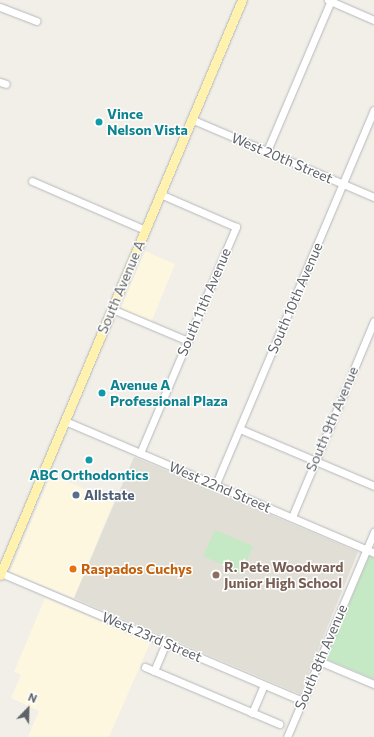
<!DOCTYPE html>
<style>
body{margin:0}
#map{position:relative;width:374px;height:737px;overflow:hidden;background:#f1efe8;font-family:Commissioner,sans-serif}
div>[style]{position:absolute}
.commercial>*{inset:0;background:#fef7e0}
.education>*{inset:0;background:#e1ded6}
.green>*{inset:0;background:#c5e8c5}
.roads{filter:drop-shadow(0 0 1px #b5b8bc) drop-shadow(0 0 1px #b5b8bc)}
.minor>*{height:7px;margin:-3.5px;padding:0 3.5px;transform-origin:3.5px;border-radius:3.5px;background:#fff}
.major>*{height:9px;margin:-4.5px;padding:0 4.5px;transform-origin:4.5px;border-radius:4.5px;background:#fff2af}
.dots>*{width:11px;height:11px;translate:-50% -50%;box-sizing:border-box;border:2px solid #fff;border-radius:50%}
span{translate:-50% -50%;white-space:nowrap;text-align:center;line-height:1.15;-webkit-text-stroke:3px #fff;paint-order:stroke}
.culture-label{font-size:14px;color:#0d838f;font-weight:700}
.left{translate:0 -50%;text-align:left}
.street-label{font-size:14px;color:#5f6368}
.service-label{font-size:14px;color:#4e5e75;font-weight:700}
.education-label{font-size:14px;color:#785e54;font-weight:700}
.food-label{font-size:14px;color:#c56008;font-weight:700}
.north{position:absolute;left:8px;top:689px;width:40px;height:40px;-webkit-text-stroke:3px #fff;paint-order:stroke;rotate:23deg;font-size:11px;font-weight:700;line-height:16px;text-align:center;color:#5f6368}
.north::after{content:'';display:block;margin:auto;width:14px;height:18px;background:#5f6368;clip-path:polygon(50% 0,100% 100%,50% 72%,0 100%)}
</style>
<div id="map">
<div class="commercial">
<div style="clip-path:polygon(145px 251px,175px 264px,150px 325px,119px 312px)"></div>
<div style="clip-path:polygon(51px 475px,114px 501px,74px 598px,10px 572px)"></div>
<div style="clip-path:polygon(45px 598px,150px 643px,109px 737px,28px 737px,39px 711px,11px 698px,21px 675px,14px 672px)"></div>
</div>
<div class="education">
<div style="clip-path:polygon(134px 457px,358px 552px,300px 694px,74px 598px)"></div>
</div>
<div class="green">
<div style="clip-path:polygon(215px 530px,253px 546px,242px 573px,203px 556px)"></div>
<div style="clip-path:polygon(369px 556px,374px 558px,374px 679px,326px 659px)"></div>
</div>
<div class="roads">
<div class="minor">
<div style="left:328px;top:0;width:50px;rotate:23.5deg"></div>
<div style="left:0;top:7px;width:39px;rotate:21deg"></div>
<div style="left:0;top:82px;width:6px;rotate:18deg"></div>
<div style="left:191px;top:119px;width:199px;rotate:23.1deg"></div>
<div style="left:267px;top:151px;width:164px;rotate:-67deg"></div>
<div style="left:32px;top:181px;width:123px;rotate:23.4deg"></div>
<div style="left:112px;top:309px;width:82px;rotate:22.8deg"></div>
<div style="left:65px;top:421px;width:336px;rotate:23.1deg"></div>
<div style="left:240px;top:429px;width:146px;rotate:23deg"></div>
<div style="left:140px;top:453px;width:246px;rotate:-67deg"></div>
<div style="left:236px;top:227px;width:83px;rotate:-156.5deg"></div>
<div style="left:215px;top:486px;width:408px;rotate:-67.1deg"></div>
<div style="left:292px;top:517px;width:212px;rotate:-67.3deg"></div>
<div style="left:1px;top:573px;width:327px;rotate:23deg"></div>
<div style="left:319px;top:661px;width:60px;rotate:22.7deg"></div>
<div style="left:145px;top:667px;width:146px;rotate:23deg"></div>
<div style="left:154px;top:671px;width:30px;rotate:-67deg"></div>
<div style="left:252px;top:713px;width:30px;rotate:-67deg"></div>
<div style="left:287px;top:737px;width:223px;rotate:-67deg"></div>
</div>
<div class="major">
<div style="left:0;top:575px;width:624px;rotate:-67.18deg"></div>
</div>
</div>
<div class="dots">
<div style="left:99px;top:122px;background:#0f9aa8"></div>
<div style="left:102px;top:393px;background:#0f9aa8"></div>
<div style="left:89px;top:460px;background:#0f9aa8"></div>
<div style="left:76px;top:495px;background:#5c6f8a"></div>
<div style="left:73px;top:569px;background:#e8710a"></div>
<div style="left:216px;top:575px;background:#8d6e63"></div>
</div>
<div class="culture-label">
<span class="left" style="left:107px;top:122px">Vince<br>Nelson Vista</span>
<span class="left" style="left:110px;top:393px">Avenue A<br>Professional Plaza</span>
<span style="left:89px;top:475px">ABC Orthodontics</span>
</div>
<div class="street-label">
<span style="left:282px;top:158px;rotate:23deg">West 20th Street</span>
<span style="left:121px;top:287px;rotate:-67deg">South Avenue A</span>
<span style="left:295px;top:298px;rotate:-67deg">South 10th Avenue</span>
<span style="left:204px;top:302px;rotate:-67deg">South 11th Avenue</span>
<span style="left:332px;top:419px;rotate:-67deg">South 9th Avenue</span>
<span style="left:220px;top:487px;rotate:23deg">West 22nd Street</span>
<span style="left:152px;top:637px;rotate:23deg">West 23rd Street</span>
<span style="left:321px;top:657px;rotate:-67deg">South 8th Avenue</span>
</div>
<div class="service-label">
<span class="left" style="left:84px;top:495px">Allstate</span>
</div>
<div class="education-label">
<span class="left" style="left:224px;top:575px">R. Pete Woodward<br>Junior High School</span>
</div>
<div class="food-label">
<span class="left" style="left:81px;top:569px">Raspados Cuchys</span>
</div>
<div class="north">N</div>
</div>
